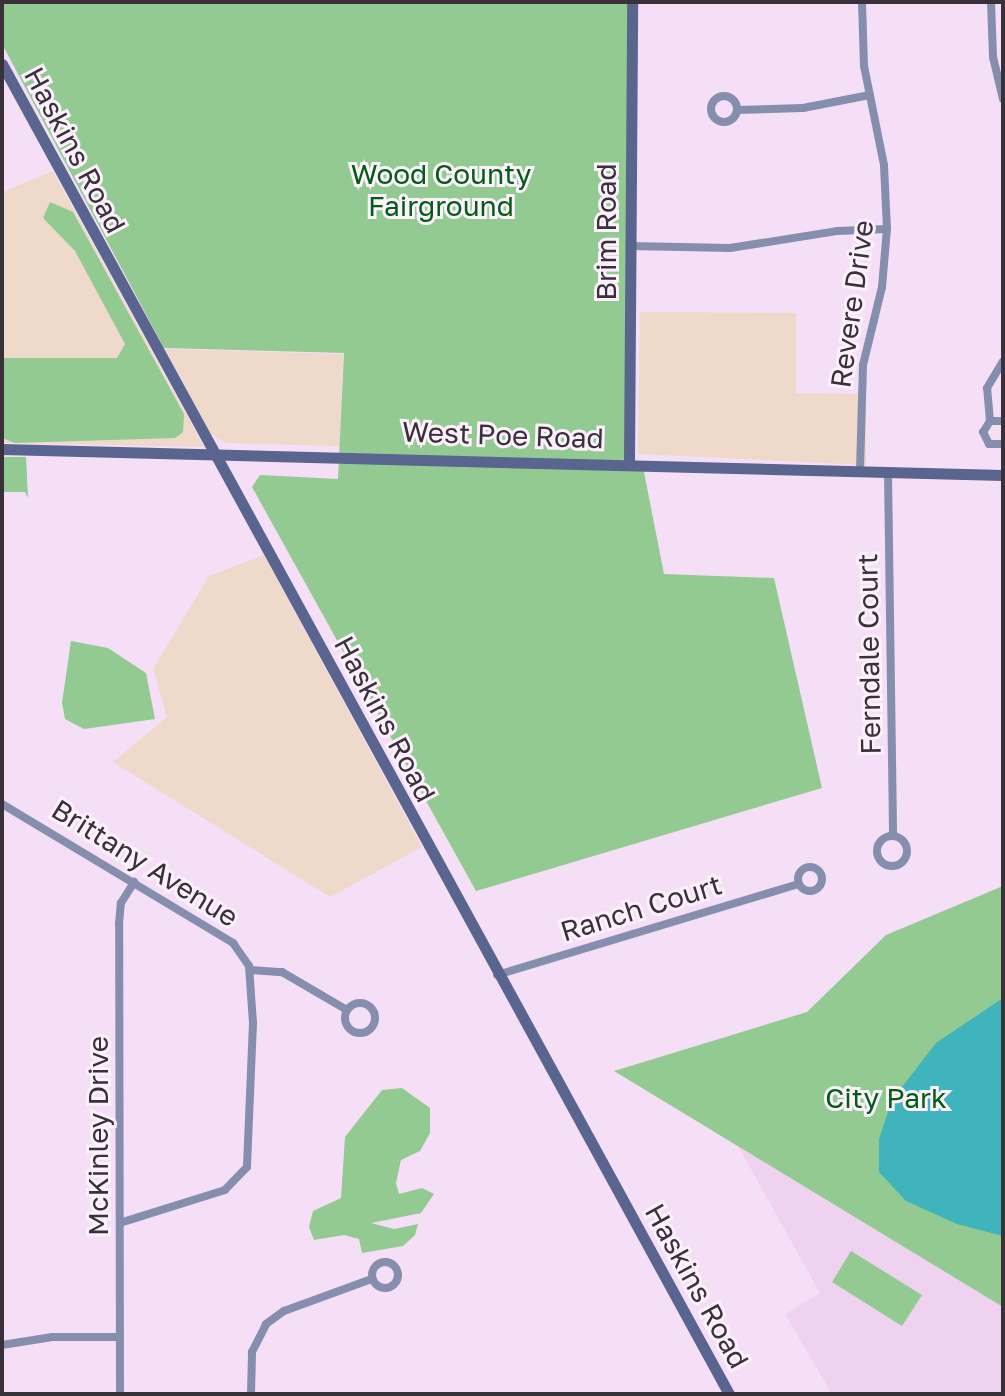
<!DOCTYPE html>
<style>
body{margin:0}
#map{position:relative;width:1005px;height:1396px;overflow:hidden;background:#f5dff6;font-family:"Golos Text",sans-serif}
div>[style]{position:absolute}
.commercial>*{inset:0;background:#eed9cb}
.built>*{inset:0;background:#eed2ef}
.green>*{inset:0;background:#92ca92}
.water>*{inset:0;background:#3fb4bc}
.street>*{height:8px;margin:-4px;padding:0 4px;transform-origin:4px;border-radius:4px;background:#868ead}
.street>.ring{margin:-4px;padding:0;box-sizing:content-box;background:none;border:8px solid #868ead;border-radius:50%}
.secondary>*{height:11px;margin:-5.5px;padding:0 5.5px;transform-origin:5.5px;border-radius:5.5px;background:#59648f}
span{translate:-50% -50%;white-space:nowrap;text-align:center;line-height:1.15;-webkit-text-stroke:6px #fdf0fd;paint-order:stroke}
.street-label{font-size:28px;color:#393139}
.park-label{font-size:28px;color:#015e12}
.frame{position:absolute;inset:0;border:4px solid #393139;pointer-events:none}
</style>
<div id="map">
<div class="commercial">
<div style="clip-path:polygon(53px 171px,204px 447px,2px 443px,2px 192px)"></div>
<div style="clip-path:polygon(640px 312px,796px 313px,796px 393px,866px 394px,866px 465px,638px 454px)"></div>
<div style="clip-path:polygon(165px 349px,343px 354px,340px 446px,226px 443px,210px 433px)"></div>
<div style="clip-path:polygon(264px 555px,422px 847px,330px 897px,113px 762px,167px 717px,153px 669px,209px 576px)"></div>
</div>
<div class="built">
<div style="clip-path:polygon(738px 1146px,1003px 1307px,1003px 1394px,832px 1394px,785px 1314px,820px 1293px)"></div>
</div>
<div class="green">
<div style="clip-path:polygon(2px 2px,632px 2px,629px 462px,644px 472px,664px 574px,774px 578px,822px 788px,476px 891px,252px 487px,260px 475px,338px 479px,344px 353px,164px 348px,2px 44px)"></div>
<div style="clip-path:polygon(50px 202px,73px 212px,184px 414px,183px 432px,175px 438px,15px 443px,2px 438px,2px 358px,117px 358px,125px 344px,75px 251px,43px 218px)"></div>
<div style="clip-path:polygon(2px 457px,26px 457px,28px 498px,25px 492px,2px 492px)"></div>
<div style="clip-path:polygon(71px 641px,108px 648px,146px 673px,155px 719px,84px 729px,65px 719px,62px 703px)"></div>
<div style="clip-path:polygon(1003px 886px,1003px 1307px,614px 1071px,807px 1012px,886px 935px)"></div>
<div style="clip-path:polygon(402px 1088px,430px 1108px,430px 1133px,420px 1151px,401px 1160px,396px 1183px,399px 1194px,422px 1188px,434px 1194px,421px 1213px,371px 1223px,394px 1229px,418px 1224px,415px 1235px,403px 1246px,362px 1253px,359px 1239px,344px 1235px,314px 1240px,309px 1227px,313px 1211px,341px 1198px,345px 1137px,382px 1090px)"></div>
<div style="clip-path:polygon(851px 1251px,922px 1295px,902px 1326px,832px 1282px)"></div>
</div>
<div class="water">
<div style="clip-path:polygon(1003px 998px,1003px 1236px,957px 1224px,906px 1201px,879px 1172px,879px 1139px,892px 1100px,936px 1043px)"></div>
</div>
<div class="street">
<div style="left:991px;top:2px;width:55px;rotate:87.9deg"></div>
<div style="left:993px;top:57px;width:43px;rotate:76.6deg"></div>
<div class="ring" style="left:711px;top:96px;width:18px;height:18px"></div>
<div style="left:737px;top:110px;width:66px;rotate:-1.7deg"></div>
<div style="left:803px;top:108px;width:68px;rotate:-11deg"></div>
<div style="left:630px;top:246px;width:100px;rotate:1.1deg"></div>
<div style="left:730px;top:248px;width:108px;rotate:-9deg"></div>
<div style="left:837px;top:231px;width:50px;rotate:-2.3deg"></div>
<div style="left:990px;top:421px;width:33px;rotate:-95deg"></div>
<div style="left:987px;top:388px;width:31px;rotate:-59deg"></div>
<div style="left:1003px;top:421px;width:13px;rotate:180deg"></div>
<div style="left:990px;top:421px;width:13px;rotate:122deg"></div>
<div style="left:983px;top:432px;width:13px;rotate:63deg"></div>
<div style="left:989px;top:444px;width:14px"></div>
<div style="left:860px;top:471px;width:106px;rotate:-88.4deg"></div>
<div style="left:863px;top:365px;width:80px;rotate:-76.3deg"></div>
<div style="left:882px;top:287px;width:58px;rotate:-85.1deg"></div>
<div style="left:887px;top:229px;width:64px;rotate:-92.7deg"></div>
<div style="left:884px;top:165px;width:101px;rotate:-101.4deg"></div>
<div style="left:864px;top:66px;width:64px;rotate:-91.8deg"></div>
<div style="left:888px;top:472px;width:364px;rotate:89.2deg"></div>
<div style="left:2px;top:804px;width:270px;rotate:31deg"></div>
<div style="left:233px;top:943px;width:28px;rotate:55deg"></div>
<div style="left:249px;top:966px;width:57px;rotate:86deg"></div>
<div style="left:253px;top:1023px;width:144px;rotate:92.4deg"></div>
<div style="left:247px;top:1167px;width:32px;rotate:134deg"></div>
<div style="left:225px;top:1190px;width:110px;rotate:162.6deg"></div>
<div class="ring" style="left:877px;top:836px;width:22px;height:22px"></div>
<div class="ring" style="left:798px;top:867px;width:16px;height:16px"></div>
<div style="left:250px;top:970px;width:32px;rotate:4deg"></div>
<div style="left:282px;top:972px;width:75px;rotate:30.3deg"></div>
<div style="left:497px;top:975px;width:315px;rotate:-16.8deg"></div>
<div class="ring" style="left:345px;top:1003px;width:22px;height:22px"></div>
<div class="ring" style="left:372px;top:1262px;width:18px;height:18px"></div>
<div style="left:2px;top:1345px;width:51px;rotate:-9.1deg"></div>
<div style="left:52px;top:1337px;width:68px"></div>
<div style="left:120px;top:1394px;width:470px;rotate:-90.1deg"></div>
<div style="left:119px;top:924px;width:21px;rotate:-85deg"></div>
<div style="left:121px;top:903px;width:25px;rotate:-58deg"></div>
<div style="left:251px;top:1394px;width:42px;rotate:-88.6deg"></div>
<div style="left:252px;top:1352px;width:31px;rotate:-63deg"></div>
<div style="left:266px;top:1324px;width:22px;rotate:-36deg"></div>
<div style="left:284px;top:1311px;width:94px;rotate:-20deg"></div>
</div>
<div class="secondary">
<div style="left:2px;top:64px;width:1516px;rotate:61.34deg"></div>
<div style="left:2px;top:449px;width:1001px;rotate:1.49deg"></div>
<div style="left:629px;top:462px;width:460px;rotate:-89.6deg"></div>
</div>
<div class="street-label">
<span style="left:75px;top:150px;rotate:62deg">Haskins Road</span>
<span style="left:606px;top:232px;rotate:-90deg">Brim Road</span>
<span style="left:852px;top:304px;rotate:-82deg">Revere Drive</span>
<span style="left:503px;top:435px;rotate:2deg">West Poe Road</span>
<span style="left:869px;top:654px;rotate:-91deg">Ferndale Court</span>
<span style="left:385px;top:719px;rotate:62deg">Haskins Road</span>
<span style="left:145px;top:863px;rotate:32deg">Brittany Avenue</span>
<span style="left:641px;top:908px;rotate:-17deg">Ranch Court</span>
<span style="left:98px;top:1136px;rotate:-90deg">McKinley Drive</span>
<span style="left:697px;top:1286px;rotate:61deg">Haskins Road</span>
</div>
<div class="park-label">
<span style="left:441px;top:190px">Wood County<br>Fairground</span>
<span style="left:886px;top:1098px">City Park</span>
</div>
<div class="frame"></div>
</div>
